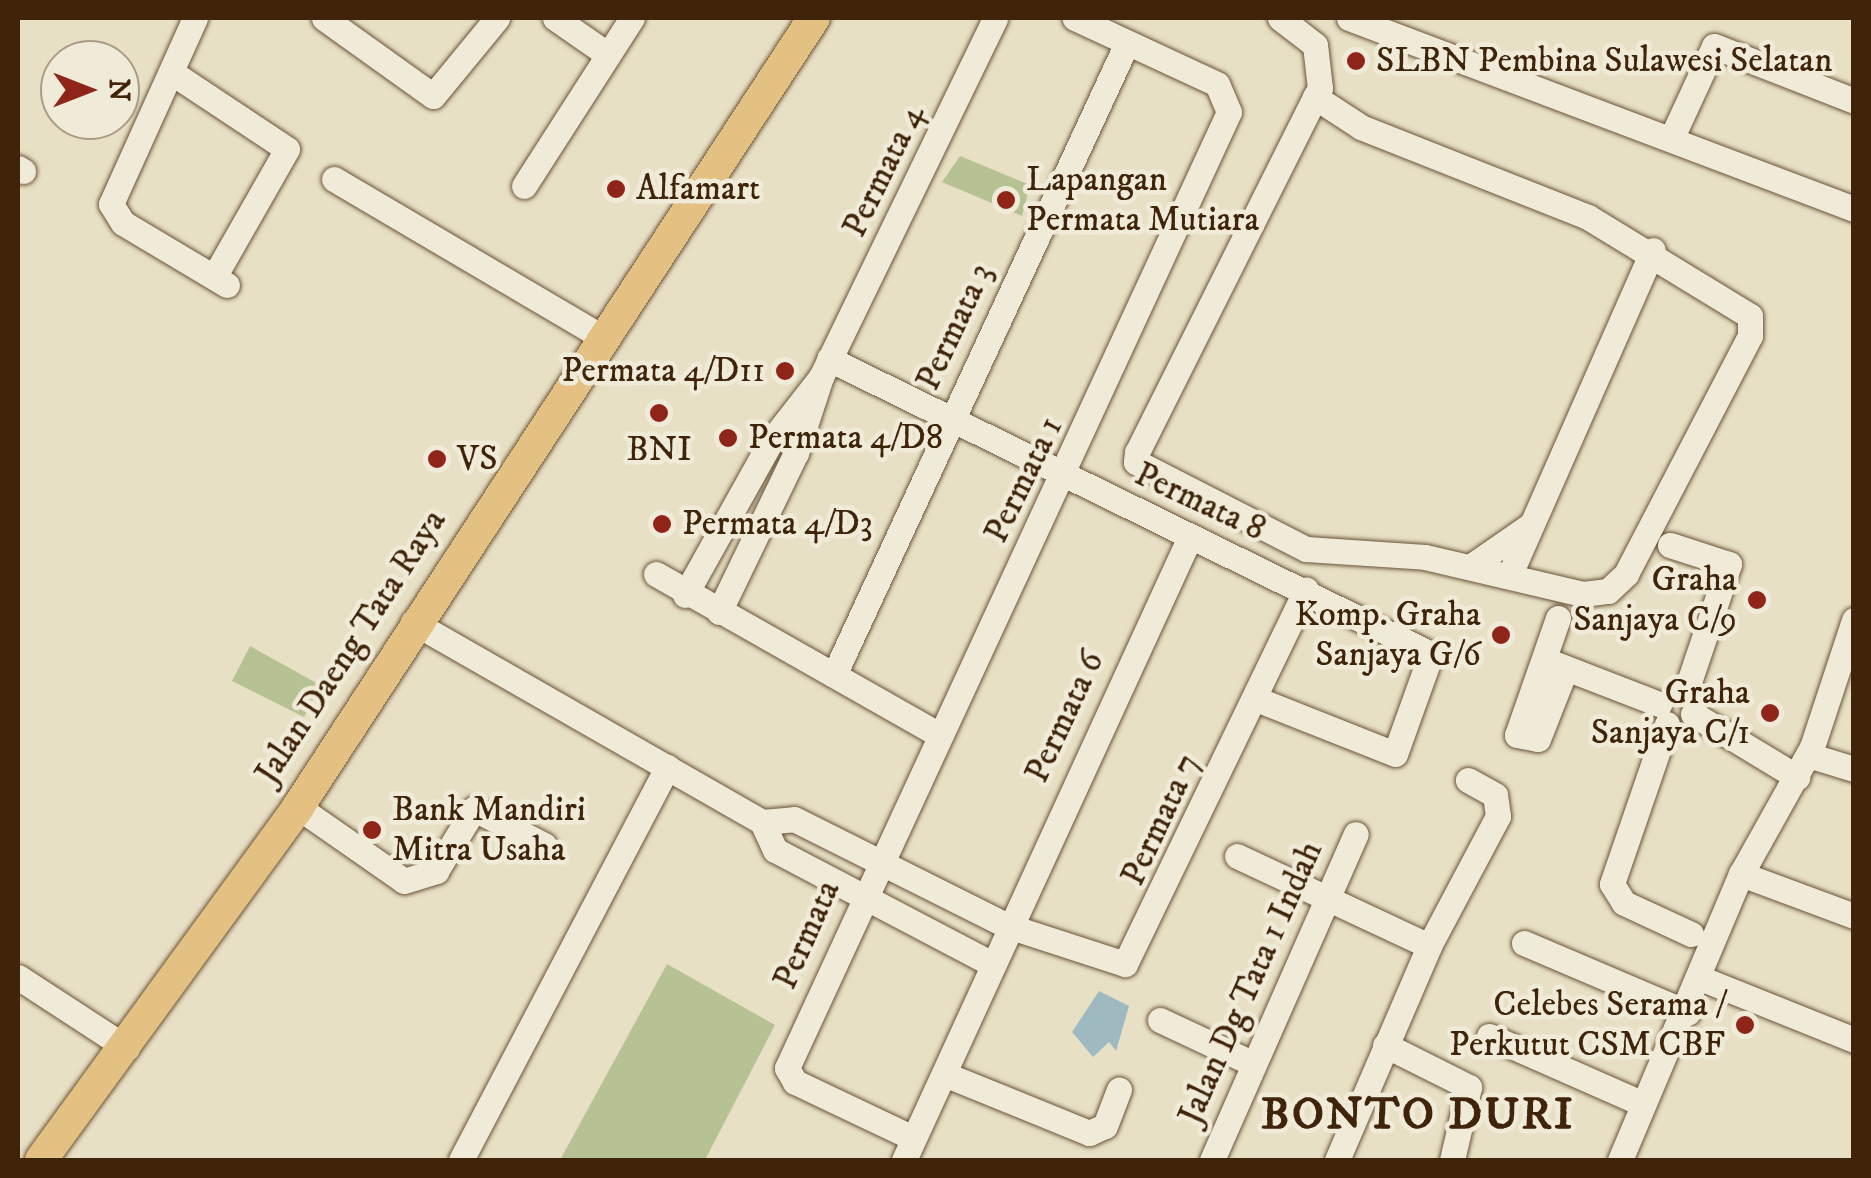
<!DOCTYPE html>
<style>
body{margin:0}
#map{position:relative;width:1871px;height:1178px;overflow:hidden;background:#e8e0c4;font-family:"IM FELL DW Pica",serif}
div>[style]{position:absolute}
.green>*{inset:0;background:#b7c294}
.water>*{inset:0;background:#9ebac0}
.roads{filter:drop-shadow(0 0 2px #6a5338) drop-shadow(0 0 2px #6a5338)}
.minor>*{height:25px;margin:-12.5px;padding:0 12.5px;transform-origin:12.5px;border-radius:12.5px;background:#f0ebd9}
.major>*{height:32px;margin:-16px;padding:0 16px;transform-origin:16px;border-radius:16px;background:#e4c082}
.dots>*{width:28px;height:28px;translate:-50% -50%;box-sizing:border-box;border:5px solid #f0ebd9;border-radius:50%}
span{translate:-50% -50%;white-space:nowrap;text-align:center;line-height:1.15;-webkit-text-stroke:9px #f0ebd9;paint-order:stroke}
.poi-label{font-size:35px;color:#40240a}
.left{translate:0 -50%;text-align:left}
.right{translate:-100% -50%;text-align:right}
.street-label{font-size:35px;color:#40240a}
.district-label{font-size:45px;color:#40240a;font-weight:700;letter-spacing:2.5px}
.frame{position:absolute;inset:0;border:20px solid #40240a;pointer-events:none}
.north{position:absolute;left:40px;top:40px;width:100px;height:100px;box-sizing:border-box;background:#f0ebd9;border:2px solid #aa9b86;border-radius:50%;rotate:90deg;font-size:28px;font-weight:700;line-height:40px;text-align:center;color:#40240a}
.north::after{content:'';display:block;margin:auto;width:35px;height:45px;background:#8f2418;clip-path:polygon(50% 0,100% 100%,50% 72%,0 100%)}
</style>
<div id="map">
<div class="green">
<div style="clip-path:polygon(960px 156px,1030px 185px,1022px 216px,942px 182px)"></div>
<div style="clip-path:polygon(250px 646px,320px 685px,304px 717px,232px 681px)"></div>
<div style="clip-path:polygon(667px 964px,775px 1025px,705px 1160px,560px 1160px)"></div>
</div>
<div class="water">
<div style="clip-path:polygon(1099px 991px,1129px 1006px,1116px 1051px,1109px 1042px,1093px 1057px,1072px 1032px)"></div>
</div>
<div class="roads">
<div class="minor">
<div style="left:195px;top:18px;width:204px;rotate:114.3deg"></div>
<div style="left:111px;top:204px;width:22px;rotate:58deg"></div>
<div style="left:123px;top:223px;width:121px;rotate:30.8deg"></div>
<div style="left:324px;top:18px;width:134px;rotate:35.6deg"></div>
<div style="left:433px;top:96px;width:101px;rotate:-50.6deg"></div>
<div style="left:555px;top:18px;width:63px;rotate:34.7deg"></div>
<div style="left:1280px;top:18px;width:44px;rotate:37.6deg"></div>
<div style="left:1315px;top:45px;width:43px;rotate:83.4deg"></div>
<div style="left:1320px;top:88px;width:10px;rotate:119deg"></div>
<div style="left:1315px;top:97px;width:397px;rotate:116.6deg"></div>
<div style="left:1137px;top:452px;width:10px;rotate:96deg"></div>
<div style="left:1136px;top:462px;width:191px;rotate:27.1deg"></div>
<div style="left:1306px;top:549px;width:119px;rotate:3.8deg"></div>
<div style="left:1425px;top:557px;width:162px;rotate:13.2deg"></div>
<div style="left:1583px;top:594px;width:25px;rotate:-7deg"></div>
<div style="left:1608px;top:591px;width:25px;rotate:-43deg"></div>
<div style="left:1626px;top:574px;width:268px;rotate:-62.5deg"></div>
<div style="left:1750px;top:336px;width:20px;rotate:-90deg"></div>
<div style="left:1750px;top:316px;width:190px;rotate:-148.6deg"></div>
<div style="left:1588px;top:217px;width:244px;rotate:-158.4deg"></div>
<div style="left:1361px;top:127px;width:55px;rotate:-146.9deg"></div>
<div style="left:1349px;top:18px;width:540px;rotate:20.72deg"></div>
<div style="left:171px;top:72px;width:139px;rotate:33.6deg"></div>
<div style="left:287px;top:149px;width:147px;rotate:119.7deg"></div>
<div style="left:1672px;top:137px;width:100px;rotate:-65.2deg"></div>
<div style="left:1714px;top:46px;width:150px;rotate:21.4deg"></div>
<div style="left:18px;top:168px;width:6px;rotate:31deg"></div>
<div style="left:334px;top:179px;width:311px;rotate:30.5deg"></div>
<div style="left:524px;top:186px;width:200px;rotate:-57.3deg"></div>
<div style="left:829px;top:359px;width:670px;rotate:26.11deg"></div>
<div style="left:1431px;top:654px;width:106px;rotate:109.8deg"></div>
<div style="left:1395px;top:754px;width:149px;rotate:-158.4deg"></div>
<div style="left:1670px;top:545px;width:62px;rotate:17.9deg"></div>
<div style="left:1729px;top:564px;width:137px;rotate:108.7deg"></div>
<div style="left:1470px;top:567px;width:75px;rotate:-34.7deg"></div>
<div style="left:656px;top:574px;width:326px;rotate:29.6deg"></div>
<div style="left:1510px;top:574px;width:354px;rotate:-66.2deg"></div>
<div style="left:685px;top:595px;width:176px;rotate:-60.8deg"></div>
<div style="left:771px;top:441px;width:81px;rotate:-52deg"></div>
<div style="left:821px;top:377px;width:399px;rotate:-64.1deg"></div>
<div style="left:719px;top:612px;width:177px;rotate:-64.2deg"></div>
<div style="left:796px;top:453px;width:80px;rotate:-71.8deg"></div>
<div style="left:1558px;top:618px;width:124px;rotate:109.3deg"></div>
<div style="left:1517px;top:735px;width:21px;rotate:11deg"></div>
<div style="left:1538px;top:739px;width:76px;rotate:-68.5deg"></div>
<div style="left:413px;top:622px;width:402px;rotate:29.8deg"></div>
<div style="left:762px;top:822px;width:31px;rotate:65deg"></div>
<div style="left:775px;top:850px;width:245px;rotate:27.7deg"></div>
<div style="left:1553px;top:663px;width:114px;rotate:21.1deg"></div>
<div style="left:834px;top:675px;width:697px;rotate:-65.13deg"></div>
<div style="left:1693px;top:714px;width:122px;rotate:31.2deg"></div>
<div style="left:1667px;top:724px;width:169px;rotate:109deg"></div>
<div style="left:1612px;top:884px;width:22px;rotate:58deg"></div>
<div style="left:1624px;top:903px;width:74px;rotate:24.8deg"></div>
<div style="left:1808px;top:755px;width:48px;rotate:16.9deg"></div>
<div style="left:298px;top:807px;width:129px;rotate:34.9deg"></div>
<div style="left:404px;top:881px;width:34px;rotate:-17deg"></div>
<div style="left:436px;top:871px;width:73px;rotate:-58.5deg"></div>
<div style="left:474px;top:809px;width:79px;rotate:27.2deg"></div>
<div style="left:762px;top:822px;width:32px;rotate:-5deg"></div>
<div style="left:794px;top:819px;width:239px;rotate:26.6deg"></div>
<div style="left:1008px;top:926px;width:123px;rotate:18deg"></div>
<div style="left:1125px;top:964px;width:416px;rotate:-64.2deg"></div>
<div style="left:1237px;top:856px;width:212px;rotate:25.1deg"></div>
<div style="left:1741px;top:874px;width:121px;rotate:20.4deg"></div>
<div style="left:1524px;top:943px;width:178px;rotate:23.1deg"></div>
<div style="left:18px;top:977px;width:130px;rotate:33.1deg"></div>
<div style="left:1700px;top:978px;width:166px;rotate:21.9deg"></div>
<div style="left:1160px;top:1020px;width:102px;rotate:25.1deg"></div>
<div style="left:1489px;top:1036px;width:168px;rotate:23.8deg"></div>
<div style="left:1385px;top:1045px;width:94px;rotate:26.6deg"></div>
<div style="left:1469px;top:1087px;width:75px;rotate:103.1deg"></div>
<div style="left:944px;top:1074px;width:157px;rotate:22.1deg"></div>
<div style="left:1089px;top:1133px;width:17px;rotate:-24deg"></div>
<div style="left:1105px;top:1126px;width:39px;rotate:-69deg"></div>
<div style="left:913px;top:1138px;width:131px;rotate:-154.6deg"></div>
<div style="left:795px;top:1082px;width:16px;rotate:-120deg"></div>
<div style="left:787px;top:1068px;width:1053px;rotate:-65.19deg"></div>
<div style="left:1229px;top:112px;width:30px;rotate:-113deg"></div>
<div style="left:1217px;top:84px;width:157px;rotate:-155.1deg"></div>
<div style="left:461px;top:1160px;width:444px;rotate:-62.3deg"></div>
<div style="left:904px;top:1160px;width:683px;rotate:-65.35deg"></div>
<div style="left:1212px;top:1160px;width:356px;rotate:-66.2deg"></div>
<div style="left:1337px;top:1160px;width:233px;rotate:-66.7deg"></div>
<div style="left:1429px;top:946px;width:147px;rotate:-62deg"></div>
<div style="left:1498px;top:816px;width:21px;rotate:-98deg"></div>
<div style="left:1495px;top:795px;width:31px;rotate:-151deg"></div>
<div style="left:1620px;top:1160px;width:311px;rotate:-67.1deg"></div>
<div style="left:1741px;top:874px;width:145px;rotate:-60.8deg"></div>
<div style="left:1812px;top:747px;width:134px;rotate:-71.7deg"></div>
</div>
<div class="major">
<div style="left:41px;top:1160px;width:437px;rotate:-53.9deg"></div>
<div style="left:298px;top:807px;width:943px;rotate:-56.82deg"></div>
</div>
</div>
<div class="dots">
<div style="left:1356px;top:61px;background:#8f2418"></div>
<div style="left:616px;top:189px;background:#8f2418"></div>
<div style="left:1006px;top:200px;background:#8f2418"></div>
<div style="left:785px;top:371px;background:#8f2418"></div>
<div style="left:659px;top:413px;background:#8f2418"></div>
<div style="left:728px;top:438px;background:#8f2418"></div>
<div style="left:437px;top:459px;background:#8f2418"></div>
<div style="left:662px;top:524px;background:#8f2418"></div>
<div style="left:1757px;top:600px;background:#8f2418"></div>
<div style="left:1501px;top:635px;background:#8f2418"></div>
<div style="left:1770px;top:713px;background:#8f2418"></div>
<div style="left:372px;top:830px;background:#8f2418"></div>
<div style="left:1745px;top:1025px;background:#8f2418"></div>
</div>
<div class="poi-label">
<span class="left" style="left:1376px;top:61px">SLBN Pembina Sulawesi Selatan</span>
<span class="left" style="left:1026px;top:200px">Lapangan<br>Permata Mutiara</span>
<span class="left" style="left:636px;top:189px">Alfamart</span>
<span class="right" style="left:765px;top:371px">Permata 4/D11</span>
<span class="left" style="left:748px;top:438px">Permata 4/D8</span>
<span style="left:659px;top:450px">BNI</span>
<span class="left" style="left:457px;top:459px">VS</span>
<span class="left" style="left:682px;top:524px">Permata 4/D3</span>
<span class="right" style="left:1737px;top:600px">Graha<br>Sanjaya C/9</span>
<span class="right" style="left:1481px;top:635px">Komp. Graha<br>Sanjaya G/6</span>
<span class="right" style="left:1750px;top:713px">Graha<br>Sanjaya C/1</span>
<span class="left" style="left:392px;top:830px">Bank Mandiri<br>Mitra Usaha</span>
<span class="right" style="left:1725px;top:1025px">Celebes Serama /<br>Perkutut CSM CBF</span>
</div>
<div class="street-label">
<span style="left:884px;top:171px;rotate:-64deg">Permata 4</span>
<span style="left:955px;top:327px;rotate:-65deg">Permata 3</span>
<span style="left:1024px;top:480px;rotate:-64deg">Permata 1</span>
<span style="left:1200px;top:502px;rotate:25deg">Permata 8</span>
<span style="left:351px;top:647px;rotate:-57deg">Jalan Daeng Tata Raya</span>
<span style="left:1065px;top:717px;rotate:-65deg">Permata 6</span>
<span style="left:1161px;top:820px;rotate:-65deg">Permata 7</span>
<span style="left:807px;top:935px;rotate:-66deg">Permata</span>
<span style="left:1251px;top:983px;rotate:-66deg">Jalan Dg Tata 1 Indah</span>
</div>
<div class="district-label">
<span style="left:1418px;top:1116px">BONTO DURI</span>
</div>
<div class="frame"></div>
<div class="north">N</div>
</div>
